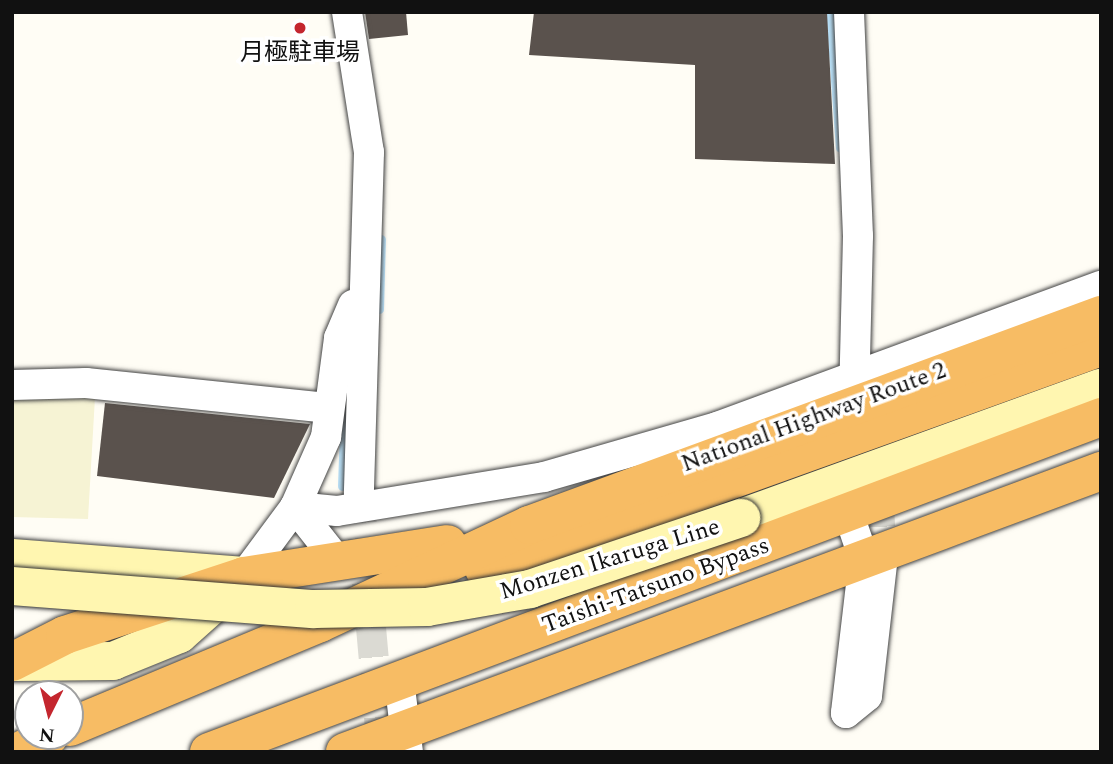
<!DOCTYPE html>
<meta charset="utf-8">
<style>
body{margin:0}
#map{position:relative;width:1113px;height:764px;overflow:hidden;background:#fffdf5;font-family:Spectral,"Noto Sans JP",serif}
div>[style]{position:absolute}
.farmland>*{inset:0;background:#f6f3d4}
.stream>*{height:9px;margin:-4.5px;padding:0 4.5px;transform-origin:4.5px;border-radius:4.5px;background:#b9e0f7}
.building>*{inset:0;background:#5a524d}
.minor-tunnel>*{height:30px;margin-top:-15px;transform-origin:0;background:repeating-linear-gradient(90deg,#dbdad3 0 30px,transparent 0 45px)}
.roads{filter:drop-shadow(0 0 2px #444) drop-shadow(0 0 2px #444)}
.minor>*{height:30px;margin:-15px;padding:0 15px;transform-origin:15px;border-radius:15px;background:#fff}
.secondary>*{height:38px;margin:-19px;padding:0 19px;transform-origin:19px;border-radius:19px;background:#fff6b0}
.trunk>*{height:38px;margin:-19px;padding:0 19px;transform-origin:19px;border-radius:19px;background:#f7bc64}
.bridges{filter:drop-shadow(0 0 2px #333) drop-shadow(0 0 2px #333)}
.secondary-bridge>*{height:38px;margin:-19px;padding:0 19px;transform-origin:19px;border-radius:19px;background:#fff6b0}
.dots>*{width:19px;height:19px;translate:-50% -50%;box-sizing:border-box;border:4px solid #fff;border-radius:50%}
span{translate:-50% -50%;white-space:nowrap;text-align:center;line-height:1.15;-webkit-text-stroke:7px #fff;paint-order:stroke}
.poi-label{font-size:24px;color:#111}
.street-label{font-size:24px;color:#111}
.frame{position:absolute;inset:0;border:14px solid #111;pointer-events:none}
.north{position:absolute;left:14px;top:680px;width:70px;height:70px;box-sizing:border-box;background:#fff;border:2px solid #a0a0a0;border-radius:50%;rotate:186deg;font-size:19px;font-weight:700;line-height:28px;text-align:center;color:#111}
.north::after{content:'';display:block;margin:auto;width:24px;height:32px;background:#c4262e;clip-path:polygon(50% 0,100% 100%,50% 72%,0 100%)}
</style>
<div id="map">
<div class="farmland">
<div style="clip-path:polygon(95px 397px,88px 519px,12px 517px,12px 399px)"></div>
</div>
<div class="stream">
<div style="left:830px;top:12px;width:136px;rotate:85.8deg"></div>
<div style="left:379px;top:309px;width:70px;rotate:-88.4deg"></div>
<div style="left:342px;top:486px;width:86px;rotate:-88deg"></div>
</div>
<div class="building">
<div style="clip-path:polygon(365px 12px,406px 12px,408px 35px,369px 39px)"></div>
<div style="clip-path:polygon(534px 12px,827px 12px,835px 164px,695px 159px,695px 65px,529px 55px)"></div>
<div style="clip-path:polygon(105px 403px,310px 424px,274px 498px,97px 476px)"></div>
</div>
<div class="minor-tunnel">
<div style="left:874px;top:407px;width:157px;rotate:87.1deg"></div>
<div style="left:359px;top:493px;width:260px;rotate:84.9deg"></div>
</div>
<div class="roads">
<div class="minor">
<div style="left:347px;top:12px;width:142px;rotate:81.1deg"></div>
<div style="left:369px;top:152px;width:341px;rotate:91.7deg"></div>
<div style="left:849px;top:12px;width:224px;rotate:87.7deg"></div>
<div style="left:858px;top:236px;width:160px;rotate:91.4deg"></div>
<div style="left:12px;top:385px;width:74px;rotate:-1.5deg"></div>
<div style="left:86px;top:383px;width:242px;rotate:5.9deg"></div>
<div style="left:295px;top:507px;width:42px;rotate:5.4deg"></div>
<div style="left:337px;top:511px;width:210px;rotate:-9.3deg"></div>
<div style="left:544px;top:477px;width:180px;rotate:-16.1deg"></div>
<div style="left:717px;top:427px;width:409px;rotate:-20.2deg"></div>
<div style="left:295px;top:507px;width:73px;rotate:51.7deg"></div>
<div style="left:849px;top:515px;width:46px;rotate:71.2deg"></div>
<div style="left:864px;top:559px;width:155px;rotate:96.7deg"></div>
<div style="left:846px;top:713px;width:27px;rotate:-39deg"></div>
<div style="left:867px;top:696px;width:133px;rotate:-83.5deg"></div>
<div style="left:244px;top:576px;width:86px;rotate:-53.5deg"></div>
<div style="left:295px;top:507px;width:77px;rotate:-66.1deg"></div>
<div style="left:326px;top:437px;width:100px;rotate:-82.5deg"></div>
<div style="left:339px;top:338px;width:36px;rotate:-67deg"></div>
<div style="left:399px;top:680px;width:73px;rotate:82.9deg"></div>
</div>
<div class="secondary">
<div style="left:741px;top:518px;width:383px;rotate:-19.9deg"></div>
<div style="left:12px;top:558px;width:233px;rotate:4.4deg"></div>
<div style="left:12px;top:662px;width:101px;rotate:-0.6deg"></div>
<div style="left:113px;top:661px;width:71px;rotate:-22.2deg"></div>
<div style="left:179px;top:634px;width:75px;rotate:-41.8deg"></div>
</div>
<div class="trunk">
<div style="left:484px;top:569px;width:656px;rotate:-19.79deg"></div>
<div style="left:12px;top:662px;width:59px;rotate:-27deg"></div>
<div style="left:65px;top:635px;width:188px;rotate:-18.2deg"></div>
<div style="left:244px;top:576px;width:206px;rotate:-8.9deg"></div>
<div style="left:70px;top:727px;width:271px;rotate:-22.6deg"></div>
<div style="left:320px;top:623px;width:231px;rotate:-25.1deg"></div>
<div style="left:529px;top:525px;width:609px;rotate:-20.16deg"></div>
<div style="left:18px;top:752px;width:35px;rotate:-27deg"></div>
<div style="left:209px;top:752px;width:953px;rotate:-20.58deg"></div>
<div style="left:345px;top:752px;width:807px;rotate:-20.39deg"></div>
</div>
</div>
<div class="bridges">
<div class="secondary-bridge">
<div style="left:12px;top:586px;width:303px;rotate:4.4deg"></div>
<div style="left:314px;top:609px;width:113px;rotate:-1deg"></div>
<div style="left:427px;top:607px;width:105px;rotate:-9.9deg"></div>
<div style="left:530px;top:589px;width:223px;rotate:-18.6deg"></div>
</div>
</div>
<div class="dots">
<div style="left:300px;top:28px;background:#c4262e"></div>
</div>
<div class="poi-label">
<span style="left:300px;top:54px">月極駐車場</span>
</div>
<div class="street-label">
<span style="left:814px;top:418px;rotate:-20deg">National Highway Route 2</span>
<span style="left:610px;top:560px;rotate:-17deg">Monzen Ikaruga Line</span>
<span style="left:656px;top:586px;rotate:-20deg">Taishi-Tatsuno Bypass</span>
</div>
<div class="frame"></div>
<div class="north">N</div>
</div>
